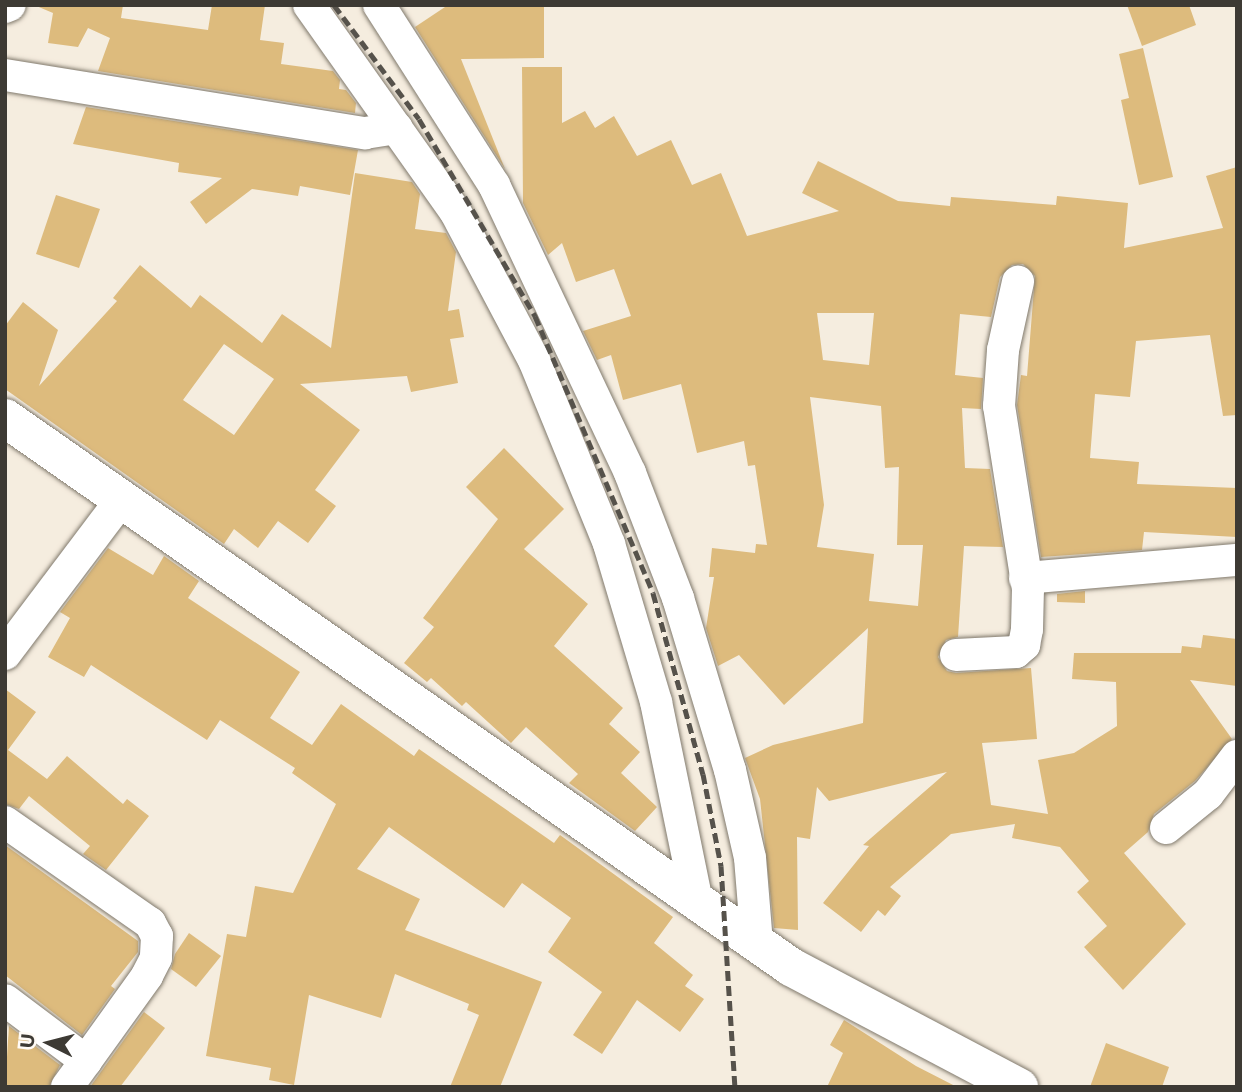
<!DOCTYPE html>
<style>
body{margin:0}
#map{position:relative;width:1242px;height:1092px;overflow:hidden;background:#f5eddf;font-family:Montserrat,sans-serif}
div>[style]{position:absolute}
.building>*{inset:0;background:#ddbb7d}
.roads{filter:drop-shadow(0 0 2px #80796c) drop-shadow(0 0 2px #80796c)}
.minor>*{height:32px;margin:-16px;padding:0 16px;transform-origin:16px;border-radius:16px;background:#fff}
.secondary>*{height:38px;margin:-19px;padding:0 19px;transform-origin:19px;border-radius:19px;background:#fff}
.rail>*{height:5px;margin-top:-2.5px;transform-origin:0;background:repeating-linear-gradient(90deg,#56524b 0 10px,transparent 0 15px)}
span{translate:-50% -50%;white-space:nowrap;text-align:center;line-height:1.15;-webkit-text-stroke:5px #fffbf6;paint-order:stroke}
.frame{position:absolute;inset:0;border:7px solid #3d3a34;pointer-events:none}
.north{position:absolute;left:14px;top:1008px;width:70px;height:70px;-webkit-text-stroke:5px #fffbf6;paint-order:stroke;rotate:276deg;font-size:19px;font-weight:700;line-height:28px;text-align:center;color:#3d3a34}
.north::after{content:'';display:block;margin:auto;width:24px;height:32px;background:#3d3a34;clip-path:polygon(50% 0,100% 100%,50% 72%,0 100%)}
</style>
<div id="map">
<div class="building">
<div style="clip-path:polygon(34px 5px,123px 5px,121px 18px,208px 30px,212px 5px,265px 5px,260px 40px,284px 43px,281px 64px,333px 71px,340px 80px,339px 89px,346px 90px,356px 103px,355px 113px,98px 71px,110px 38px,88px 28px,78px 47px,48px 43px,53px 13px)"></div>
<div style="clip-path:polygon(448px 5px,544px 5px,544px 58px,461px 59px,505px 169px,415px 27px)"></div>
<div style="clip-path:polygon(1127px 5px,1189px 5px,1196px 25px,1142px 46px)"></div>
<div style="clip-path:polygon(1143px 48px,1173px 177px,1139px 185px,1121px 100px,1129px 98px,1119px 54px)"></div>
<div style="clip-path:polygon(evenodd,522px 67px,562px 67px,562px 123px,585px 111px,595px 128px,614px 116px,637px 156px,671px 140px,692px 185px,721px 173px,747px 236px,839px 211px,802px 193px,818px 161px,898px 201px,950px 206px,951px 197px,1056px 205px,1057px 196px,1128px 203px,1124px 248px,1223px 228px,1206px 176px,1237px 167px,1237px 415px,1223px 416px,1210px 335px,1136px 341px,1130px 397px,1095px 394px,1090px 458px,1139px 462px,1137px 484px,1237px 488px,1237px 537px,1144px 532px,1142px 550px,1041px 557px,1017px 405px,1021px 375px,1027px 376px,1035px 276px,1023px 264px,1012px 265px,1000px 277px,991px 317px,960px 314px,955px 375px,983px 378px,981px 409px,962px 408px,965px 468px,990px 469px,1003px 547px,964px 546px,958px 637px,946px 640px,938px 657px,947px 671px,956px 673px,1031px 668px,1037px 739px,982px 743px,991px 805px,1048px 814px,1038px 760px,1074px 753px,1117px 726px,1116px 682px,1072px 679px,1074px 653px,1181px 653px,1182px 646px,1201px 648px,1203px 635px,1237px 639px,1237px 686px,1190px 680px,1232px 739px,1195px 781px,1154px 814px,1148px 832px,1124px 853px,1186px 924px,1123px 990px,1084px 947px,1107px 926px,1077px 892px,1089px 881px,1060px 847px,1012px 838px,1015px 824px,951px 834px,890px 887px,901px 896px,885px 916px,878px 910px,861px 932px,823px 903px,869px 846px,863px 845px,947px 772px,829px 801px,817px 787px,810px 839px,797px 837px,798px 930px,774px 928px,760px 799px,745px 758px,773px 745px,863px 723px,868px 628px,784px 705px,739px 655px,718px 666px,706px 628px,714px 577px,709px 577px,712px 548px,755px 553px,756px 544px,767px 545px,755px 465px,748px 466px,744px 441px,697px 453px,681px 384px,623px 400px,611px 355px,597px 360px,583px 331px,631px 316px,614px 269px,576px 282px,562px 243px,548px 255px,523px 203px,522px 67px,817px 313px,874px 313px,869px 365px,823px 360px,817px 313px,522px 67px,810px 397px,881px 406px,885px 468px,899px 467px,897px 545px,923px 545px,918px 606px,869px 601px,874px 554px,817px 547px,824px 505px,810px 397px)"></div>
<div style="clip-path:polygon(86px 107px,358px 150px,350px 195px,300px 186px,298px 196px,252px 189px,206px 224px,190px 202px,222px 178px,178px 172px,179px 163px,73px 144px)"></div>
<div style="clip-path:polygon(evenodd,355px 173px,412px 182px,420px 194px,415px 229px,446px 233px,456px 252px,448px 311px,459px 309px,464px 337px,450px 339px,458px 383px,411px 392px,407px 376px,300px 384px,360px 430px,315px 490px,336px 506px,308px 543px,278px 521px,258px 548px,234px 529px,224px 544px,5px 389px,5px 326px,23px 302px,58px 330px,39px 386px,117px 301px,113px 298px,140px 265px,191px 308px,200px 295px,262px 343px,282px 314px,331px 348px,355px 173px,224px 344px,274px 379px,234px 435px,183px 400px,224px 344px)"></div>
<div style="clip-path:polygon(56px 195px,100px 209px,79px 268px,36px 254px)"></div>
<div style="clip-path:polygon(504px 448px,564px 509px,524px 549px,588px 604px,554px 646px,623px 708px,609px 724px,640px 752px,621px 773px,657px 807px,635px 831px,569px 783px,578px 774px,526px 727px,511px 743px,466px 702px,462px 706px,431px 678px,427px 682px,404px 663px,434px 627px,423px 618px,498px 519px,466px 487px)"></div>
<div style="clip-path:polygon(108px 548px,153px 575px,164px 556px,199px 581px,188px 598px,300px 672px,270px 718px,312px 745px,341px 704px,414px 756px,419px 749px,554px 843px,560px 835px,673px 917px,654px 943px,693px 975px,685px 986px,704px 999px,680px 1032px,637px 1000px,602px 1054px,573px 1035px,602px 992px,548px 952px,571px 918px,522px 883px,504px 908px,389px 827px,357px 869px,420px 899px,405px 930px,542px 982px,500px 1087px,450px 1087px,479px 1015px,467px 1010px,469px 1004px,395px 974px,381px 1018px,309px 995px,294px 1085px,269px 1080px,271px 1068px,206px 1056px,227px 934px,246px 937px,255px 886px,293px 893px,336px 804px,292px 773px,295px 768px,220px 720px,207px 740px,91px 665px,84px 677px,48px 657px,70px 618px,60px 612px)"></div>
<div style="clip-path:polygon(1085px 591px,1085px 603px,1057px 602px,1057px 594px)"></div>
<div style="clip-path:polygon(5px 689px,36px 712px,8px 750px,47px 779px,67px 756px,123px 804px,127px 799px,149px 816px,106px 870px,83px 854px,90px 846px,29px 796px,19px 809px,5px 804px)"></div>
<div style="clip-path:polygon(5px 845px,138px 941px,138px 952px,111px 986px,115px 989px,82px 1035px,5px 975px)"></div>
<div style="clip-path:polygon(189px 933px,221px 956px,196px 987px,171px 969px,175px 954px)"></div>
<div style="clip-path:polygon(144px 1012px,165px 1028px,120px 1087px,90px 1087px)"></div>
<div style="clip-path:polygon(844px 1020px,916px 1066px,957px 1087px,827px 1087px,843px 1053px,830px 1045px)"></div>
<div style="clip-path:polygon(9px 1026px,60px 1065px,49px 1087px,5px 1087px)"></div>
<div style="clip-path:polygon(1106px 1043px,1169px 1067px,1162px 1087px,1090px 1087px)"></div>
</div>
<div class="roads">
<div class="minor">
<div style="left:309px;top:5px;width:252px;rotate:54.7deg"></div>
<div style="left:455px;top:211px;width:169px;rotate:62.1deg"></div>
<div style="left:534px;top:360px;width:199px;rotate:67.8deg"></div>
<div style="left:609px;top:544px;width:165px;rotate:73.4deg"></div>
<div style="left:656px;top:702px;width:199px;rotate:78.4deg"></div>
<div style="left:379px;top:5px;width:214px;rotate:57.4deg"></div>
<div style="left:494px;top:185px;width:318px;rotate:64.7deg"></div>
<div style="left:630px;top:473px;width:134px;rotate:69deg"></div>
<div style="left:678px;top:598px;width:180px;rotate:73.2deg"></div>
<div style="left:730px;top:770px;width:90px;rotate:77.2deg"></div>
<div style="left:750px;top:858px;width:85px;rotate:85.3deg"></div>
<div style="left:5px;top:7px;width:5px;rotate:-22deg"></div>
<div style="left:5px;top:75px;width:365px;rotate:9.2deg"></div>
<div style="left:365px;top:133px;width:32px;rotate:-9deg"></div>
<div style="left:1025px;top:578px;width:213px;rotate:-4.9deg"></div>
<div style="left:5px;top:654px;width:194px;rotate:-53deg"></div>
<div style="left:956px;top:655px;width:60px;rotate:-2.9deg"></div>
<div style="left:1016px;top:652px;width:11px;rotate:-41deg"></div>
<div style="left:1024px;top:645px;width:16px;rotate:-79deg"></div>
<div style="left:1027px;top:629px;width:40px;rotate:-88.6deg"></div>
<div style="left:1028px;top:589px;width:185px;rotate:-99deg"></div>
<div style="left:999px;top:406px;width:56px;rotate:-85.9deg"></div>
<div style="left:1003px;top:350px;width:70px;rotate:-77.6deg"></div>
<div style="left:5px;top:822px;width:177px;rotate:34.9deg"></div>
<div style="left:150px;top:923px;width:15px;rotate:62deg"></div>
<div style="left:157px;top:936px;width:22px;rotate:93deg"></div>
<div style="left:156px;top:958px;width:20px;rotate:117deg"></div>
<div style="left:147px;top:976px;width:105px;rotate:125.7deg"></div>
<div style="left:86px;top:1061px;width:101px;rotate:-143deg"></div>
<div style="left:1166px;top:828px;width:54px;rotate:-39deg"></div>
<div style="left:1208px;top:794px;width:48px;rotate:-52.7deg"></div>
<div style="left:67px;top:1087px;width:32px;rotate:-54deg"></div>
</div>
<div class="secondary">
<div style="left:5px;top:418px;width:959px;rotate:34.93deg"></div>
<div style="left:791px;top:967px;width:258px;rotate:27.8deg"></div>
</div>
</div>
<div class="rail">
<div style="left:334px;top:5px;width:142px;rotate:53.3deg"></div>
<div style="left:419px;top:119px;width:229px;rotate:59.5deg"></div>
<div style="left:535px;top:316px;width:301px;rotate:66.9deg"></div>
<div style="left:653px;top:593px;width:188px;rotate:74.6deg"></div>
<div style="left:703px;top:774px;width:94px;rotate:78.9deg"></div>
<div style="left:721px;top:866px;width:221px;rotate:86.4deg"></div>
</div>
<div class="frame"></div>
<div class="north">U</div>
</div>
